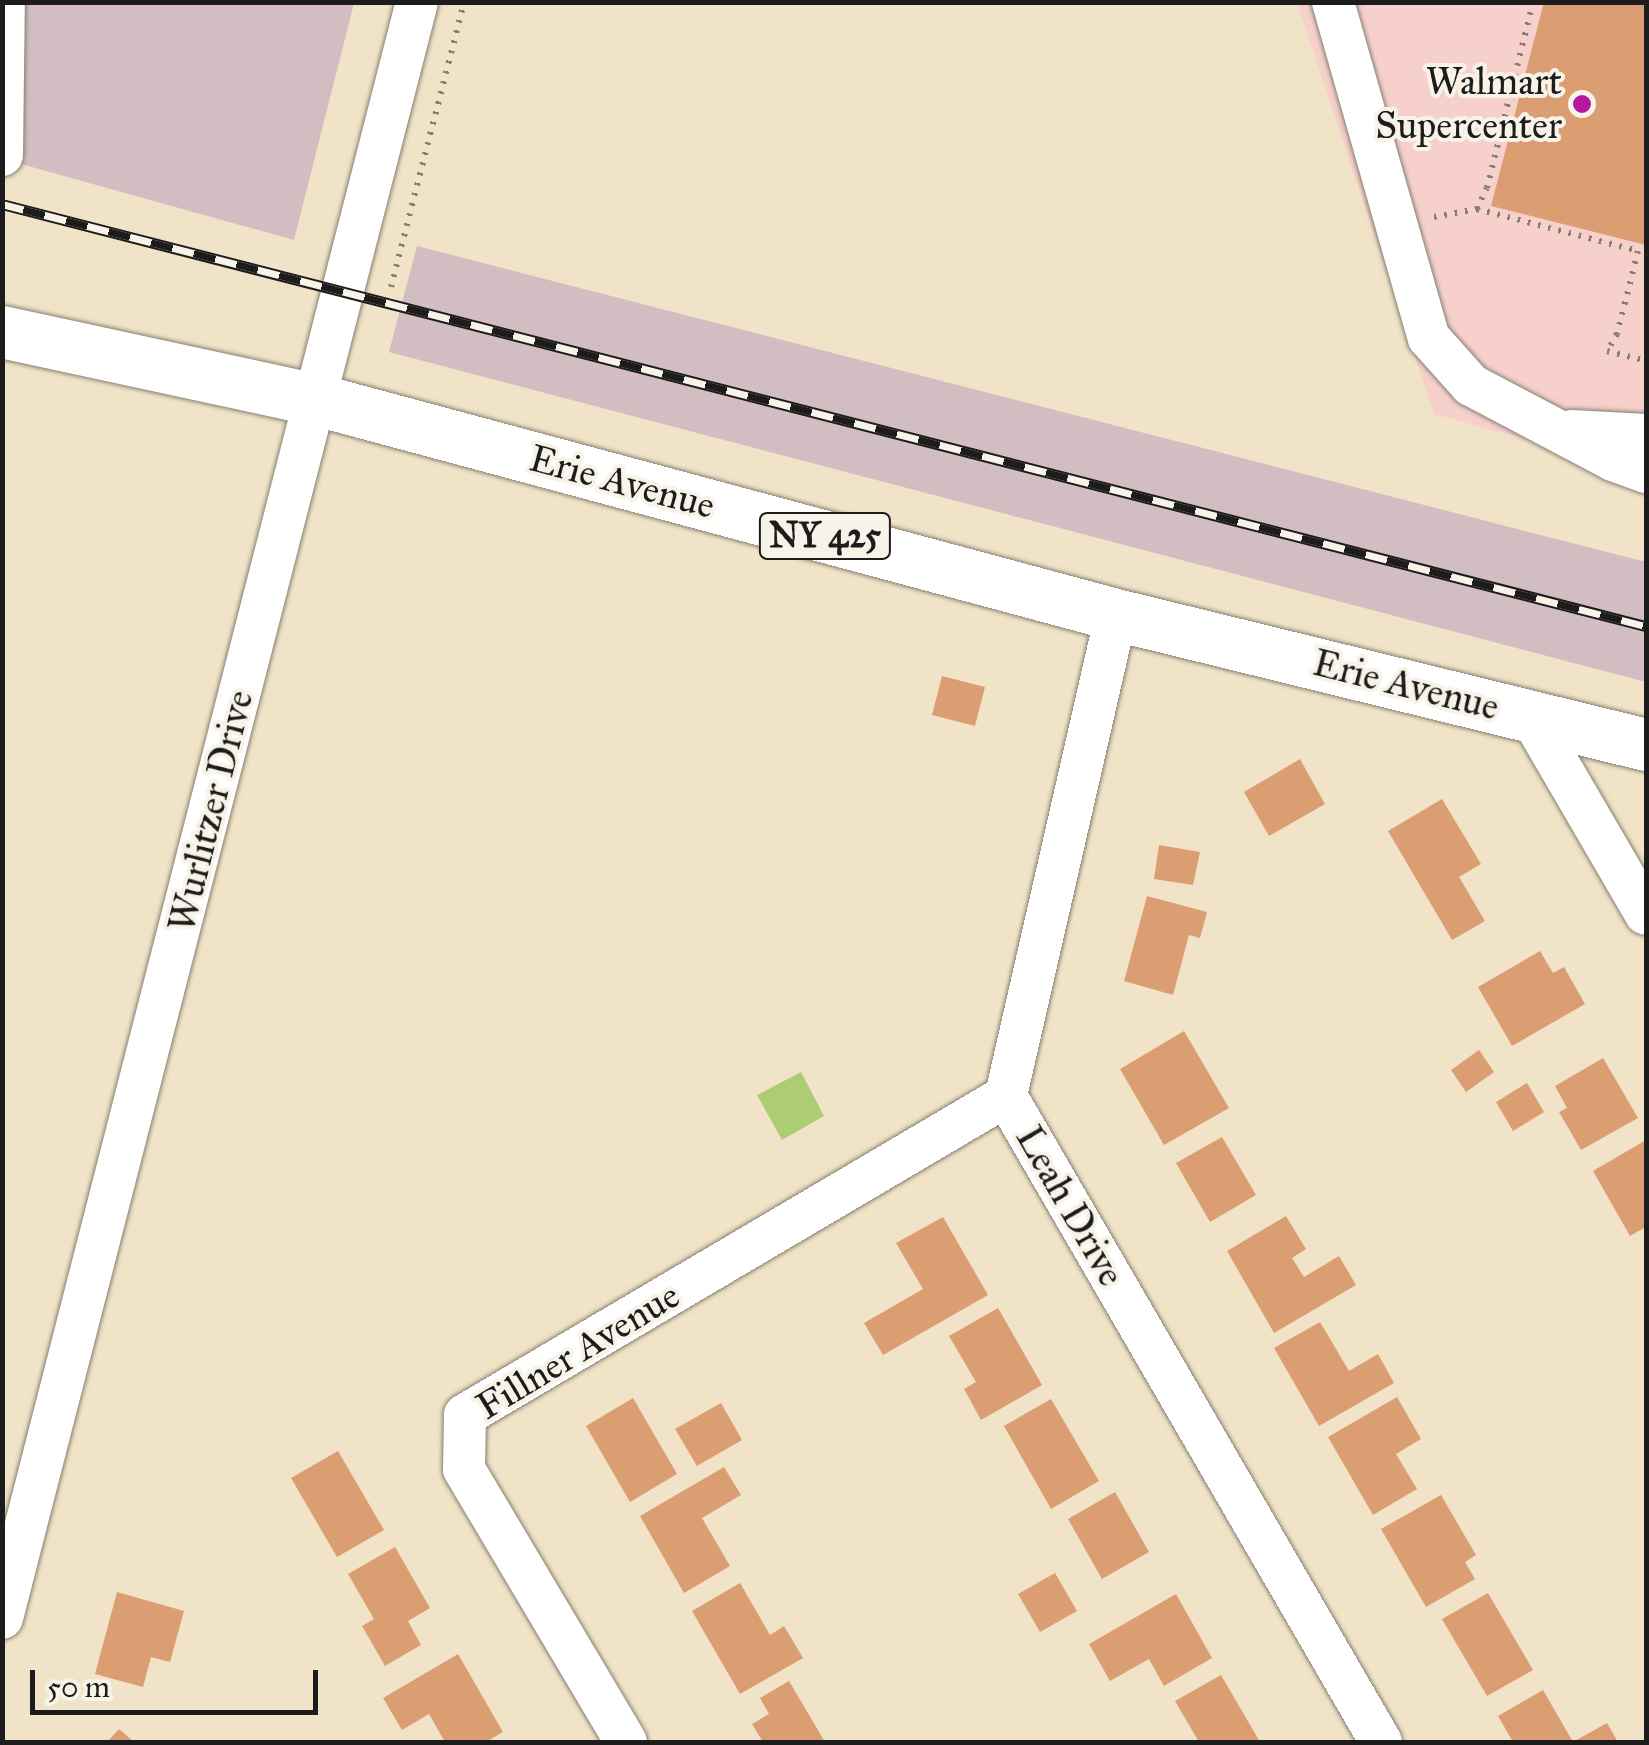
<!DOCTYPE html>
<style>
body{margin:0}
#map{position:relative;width:1649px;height:1745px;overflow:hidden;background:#f1e3c7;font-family:"IM FELL Great Primer",serif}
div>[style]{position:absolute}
.built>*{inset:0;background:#f7d0cb}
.industrial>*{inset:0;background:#d2bec2}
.green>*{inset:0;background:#adcd75}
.building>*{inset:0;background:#da9e72}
.path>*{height:6px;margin-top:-3px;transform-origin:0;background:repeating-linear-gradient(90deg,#868072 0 2.5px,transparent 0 10.5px)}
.roads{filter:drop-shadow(0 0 2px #868072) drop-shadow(0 0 2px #868072)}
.minor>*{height:42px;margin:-21px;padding:0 21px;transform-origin:21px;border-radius:21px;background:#fff}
.major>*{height:52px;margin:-26px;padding:0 26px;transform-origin:26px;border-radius:26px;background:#fff}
.rail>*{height:11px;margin-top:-5.5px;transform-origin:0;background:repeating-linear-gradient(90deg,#f7f3e8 0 22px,#1c1c1c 0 44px);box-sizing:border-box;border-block:2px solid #1c1c1c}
.dots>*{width:28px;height:28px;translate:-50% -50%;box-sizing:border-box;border:5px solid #f7f3e8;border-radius:50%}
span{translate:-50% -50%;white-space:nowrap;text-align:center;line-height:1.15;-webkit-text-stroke:8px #f7f3e8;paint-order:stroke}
.shield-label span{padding:2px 8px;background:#f7f3e8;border:2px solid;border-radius:8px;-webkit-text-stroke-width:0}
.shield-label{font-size:35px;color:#1c1c1c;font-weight:700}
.poi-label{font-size:38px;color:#1c1c1c}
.right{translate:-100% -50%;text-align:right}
.street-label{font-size:38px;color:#1c1c1c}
.frame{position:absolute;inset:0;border:5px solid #1c1c1c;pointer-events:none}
.scale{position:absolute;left:30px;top:1670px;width:288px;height:45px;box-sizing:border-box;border:5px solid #1c1c1c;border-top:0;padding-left:12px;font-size:30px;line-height:35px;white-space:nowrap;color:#1c1c1c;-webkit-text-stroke:8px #f7f3e8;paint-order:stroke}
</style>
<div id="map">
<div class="built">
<div style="clip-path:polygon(1297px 3px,1646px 3px,1646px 472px,1434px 414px)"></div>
</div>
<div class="industrial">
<div style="clip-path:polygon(2px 3px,354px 3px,294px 240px,3px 159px)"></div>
<div style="clip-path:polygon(417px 246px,1646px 562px,1646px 682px,389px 352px)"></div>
</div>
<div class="green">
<div style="clip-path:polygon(801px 1072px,824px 1116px,782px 1140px,757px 1095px)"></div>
</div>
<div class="building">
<div style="clip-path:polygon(1544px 2px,1646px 2px,1646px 245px,1491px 206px)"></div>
<div style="clip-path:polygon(942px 676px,985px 687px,975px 726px,932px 715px)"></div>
<div style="clip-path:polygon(1300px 759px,1325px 804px,1269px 836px,1244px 792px)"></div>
<div style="clip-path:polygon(1442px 799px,1481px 864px,1459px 877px,1485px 921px,1452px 940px,1388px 831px)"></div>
<div style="clip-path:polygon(1159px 845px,1200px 852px,1193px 885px,1154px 879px)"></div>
<div style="clip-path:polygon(1147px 896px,1207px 912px,1200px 938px,1189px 935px,1173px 995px,1124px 981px)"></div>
<div style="clip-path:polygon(1540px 951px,1553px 973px,1564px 967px,1585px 1004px,1512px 1046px,1478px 987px)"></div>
<div style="clip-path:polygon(1184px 1031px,1229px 1108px,1164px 1145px,1120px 1069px)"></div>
<div style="clip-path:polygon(1479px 1050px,1494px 1072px,1466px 1092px,1451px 1070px)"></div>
<div style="clip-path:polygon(1603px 1058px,1638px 1118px,1581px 1150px,1559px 1112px,1567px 1108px,1555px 1086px)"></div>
<div style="clip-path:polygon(1527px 1083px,1544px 1112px,1513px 1131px,1496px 1102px)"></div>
<div style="clip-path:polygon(1222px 1137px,1256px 1195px,1210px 1222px,1176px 1163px)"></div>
<div style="clip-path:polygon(1646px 1140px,1646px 1227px,1630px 1236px,1593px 1171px)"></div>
<div style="clip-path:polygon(1286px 1216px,1306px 1249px,1292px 1258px,1304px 1277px,1339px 1256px,1356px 1285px,1274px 1333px,1227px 1251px)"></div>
<div style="clip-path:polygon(943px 1217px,988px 1295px,883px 1355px,864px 1323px,923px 1289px,896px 1243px)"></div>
<div style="clip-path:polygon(998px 1308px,1042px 1385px,981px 1420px,964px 1389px,976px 1382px,949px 1336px)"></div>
<div style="clip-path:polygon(1320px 1322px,1349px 1371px,1378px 1354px,1394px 1383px,1319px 1426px,1274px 1348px)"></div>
<div style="clip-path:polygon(1397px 1397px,1421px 1439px,1396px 1454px,1417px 1489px,1373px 1515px,1328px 1437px)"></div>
<div style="clip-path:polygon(633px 1398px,677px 1474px,630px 1502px,586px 1426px)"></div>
<div style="clip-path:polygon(1051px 1399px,1099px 1481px,1051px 1509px,1004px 1426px)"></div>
<div style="clip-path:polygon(721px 1403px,742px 1440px,697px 1466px,675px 1429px)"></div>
<div style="clip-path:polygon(338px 1451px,384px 1530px,337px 1557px,291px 1478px)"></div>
<div style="clip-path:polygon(724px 1467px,741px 1495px,702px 1518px,730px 1566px,684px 1593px,640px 1516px)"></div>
<div style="clip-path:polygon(1115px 1492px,1149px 1552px,1102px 1579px,1068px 1519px)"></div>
<div style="clip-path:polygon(1441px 1495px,1476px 1555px,1465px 1562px,1475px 1579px,1426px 1607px,1381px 1529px)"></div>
<div style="clip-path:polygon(395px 1547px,430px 1608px,408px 1621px,421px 1645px,385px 1666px,362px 1626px,374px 1619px,348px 1574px)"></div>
<div style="clip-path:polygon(1055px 1573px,1077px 1611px,1040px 1632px,1018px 1594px)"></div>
<div style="clip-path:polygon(740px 1583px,770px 1635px,784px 1626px,803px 1658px,740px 1694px,692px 1611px)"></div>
<div style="clip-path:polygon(117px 1592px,184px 1611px,170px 1662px,151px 1657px,143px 1687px,95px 1674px)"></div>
<div style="clip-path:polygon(1488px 1593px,1533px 1670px,1487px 1696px,1442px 1619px)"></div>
<div style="clip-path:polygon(1176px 1594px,1212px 1658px,1164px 1686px,1149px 1659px,1110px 1681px,1089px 1644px)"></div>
<div style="clip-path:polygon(458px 1654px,503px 1732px,486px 1742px,445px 1742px,429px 1714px,402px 1730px,383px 1698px)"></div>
<div style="clip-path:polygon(1221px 1675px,1260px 1742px,1199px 1742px,1175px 1701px)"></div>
<div style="clip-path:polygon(789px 1681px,825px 1742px,763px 1742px,752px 1724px,769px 1714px,760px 1698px)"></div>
<div style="clip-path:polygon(1543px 1690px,1573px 1742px,1607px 1723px,1618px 1742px,1513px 1742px,1498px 1716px)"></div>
<div style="clip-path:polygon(119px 1729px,134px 1742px,107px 1742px)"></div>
</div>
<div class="path">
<div style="left:1477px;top:209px;width:23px;rotate:-65deg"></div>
<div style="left:1487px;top:188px;width:192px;rotate:-76.1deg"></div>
<div style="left:1434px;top:217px;width:44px;rotate:-10.5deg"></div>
<div style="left:1477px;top:209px;width:166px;rotate:14.6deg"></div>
<div style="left:1638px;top:251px;width:86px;rotate:104.2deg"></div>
<div style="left:1617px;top:334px;width:20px;rotate:120deg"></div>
<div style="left:1607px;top:351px;width:40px;rotate:14.4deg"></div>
<div style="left:391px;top:287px;width:294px;rotate:-75.6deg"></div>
</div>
<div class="roads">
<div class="minor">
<div style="left:1333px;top:2px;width:349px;rotate:74.1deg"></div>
<div style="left:1429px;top:338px;width:63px;rotate:48.2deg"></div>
<div style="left:1471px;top:385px;width:161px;rotate:27.8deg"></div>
<div style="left:1613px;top:460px;width:35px;rotate:20deg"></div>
<div style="left:2px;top:155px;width:153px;rotate:-89.3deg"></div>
<div style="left:1572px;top:431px;width:74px;rotate:3.1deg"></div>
<div style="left:1116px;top:615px;width:493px;rotate:102.9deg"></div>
<div style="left:1006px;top:1096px;width:747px;rotate:59.87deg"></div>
<div style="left:1530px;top:715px;width:230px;rotate:59.8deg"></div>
<div style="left:2px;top:1618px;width:1668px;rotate:-75.6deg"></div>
<div style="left:626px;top:1742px;width:317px;rotate:-120.7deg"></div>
<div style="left:464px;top:1469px;width:54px;rotate:-88.9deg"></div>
<div style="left:465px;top:1415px;width:628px;rotate:-30.53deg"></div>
</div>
<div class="major">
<div style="left:2px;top:332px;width:322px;rotate:12.2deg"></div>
<div style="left:317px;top:400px;width:827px;rotate:15.06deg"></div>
<div style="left:1116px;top:615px;width:546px;rotate:13.78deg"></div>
</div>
</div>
<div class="rail">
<div style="left:2px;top:204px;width:1697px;rotate:14.4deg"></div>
</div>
<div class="dots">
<div style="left:1582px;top:104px;background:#b5179e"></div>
</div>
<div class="shield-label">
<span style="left:825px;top:536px">NY 425</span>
</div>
<div class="poi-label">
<span class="right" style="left:1562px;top:104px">Walmart<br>Supercenter</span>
</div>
<div class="street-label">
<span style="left:622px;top:482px;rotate:15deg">Erie Avenue</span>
<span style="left:1406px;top:685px;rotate:14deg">Erie Avenue</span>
<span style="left:211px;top:811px;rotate:-76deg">Wurlitzer Drive</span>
<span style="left:1070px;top:1206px;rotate:60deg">Leah Drive</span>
<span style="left:578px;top:1351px;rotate:-31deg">Fillner Avenue</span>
</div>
<div class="frame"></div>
<div class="scale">50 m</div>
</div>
